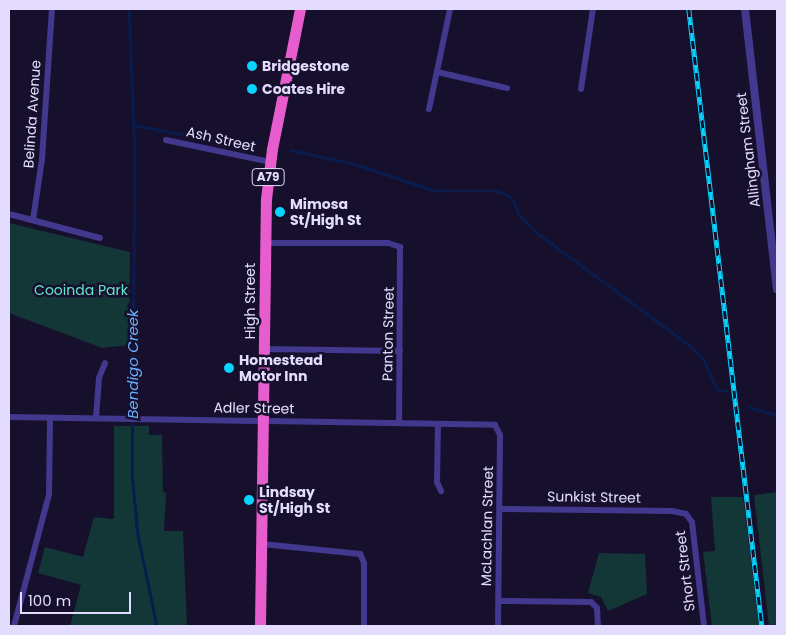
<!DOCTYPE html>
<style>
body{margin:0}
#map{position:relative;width:786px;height:635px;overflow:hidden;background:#17102d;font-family:Poppins,sans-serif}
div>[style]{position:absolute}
.green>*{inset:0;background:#133637}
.stream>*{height:2.5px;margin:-1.25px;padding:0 1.25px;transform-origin:1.25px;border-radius:1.25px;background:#081c4e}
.minor>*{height:6px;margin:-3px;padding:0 3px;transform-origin:3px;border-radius:3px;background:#42398e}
.tertiary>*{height:8px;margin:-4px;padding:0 4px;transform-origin:4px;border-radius:4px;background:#42398e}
.trunk>*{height:11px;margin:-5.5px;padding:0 5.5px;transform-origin:5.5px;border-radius:5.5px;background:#e85dcd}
.rail>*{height:4.5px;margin-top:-2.25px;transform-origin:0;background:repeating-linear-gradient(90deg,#17102d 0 8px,#08d4ff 0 16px);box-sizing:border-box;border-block:1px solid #08d4ff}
.dots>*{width:14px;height:14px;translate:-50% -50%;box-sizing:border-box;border:2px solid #17102d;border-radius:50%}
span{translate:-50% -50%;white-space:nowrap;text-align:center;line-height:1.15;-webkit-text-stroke:5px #17102d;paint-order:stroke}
.shield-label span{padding:1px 4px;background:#17102d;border:1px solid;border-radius:4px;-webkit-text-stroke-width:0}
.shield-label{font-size:12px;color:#e3dcff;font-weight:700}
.poi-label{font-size:14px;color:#e3dcff;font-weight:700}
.left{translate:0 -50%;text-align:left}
.street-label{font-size:14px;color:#e3dcff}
.park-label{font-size:14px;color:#60e7cf}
.water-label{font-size:15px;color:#6aafff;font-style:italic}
.frame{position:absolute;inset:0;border:10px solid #e3dcff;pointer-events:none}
.scale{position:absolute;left:20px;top:592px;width:111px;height:22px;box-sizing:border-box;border:2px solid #e3dcff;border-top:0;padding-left:6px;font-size:15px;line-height:18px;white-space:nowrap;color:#e3dcff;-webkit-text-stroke:4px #17102d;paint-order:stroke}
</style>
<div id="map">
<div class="green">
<div style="clip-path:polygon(9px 223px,130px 252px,129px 345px,102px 348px,9px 313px)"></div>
<div style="clip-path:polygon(114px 426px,149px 426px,149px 435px,162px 435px,163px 492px,166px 493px,164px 531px,183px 531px,187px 626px,70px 626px,81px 585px,38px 573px,45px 547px,83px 557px,94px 517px,114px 519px)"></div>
<div style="clip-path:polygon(777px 492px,777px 626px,769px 626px,754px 495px)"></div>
<div style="clip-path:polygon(711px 497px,743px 497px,759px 626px,712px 626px,703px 552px,715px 551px)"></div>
<div style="clip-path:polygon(599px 553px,645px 554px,647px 594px,608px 611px,601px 597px,588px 593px)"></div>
</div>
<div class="stream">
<div style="left:129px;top:9px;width:141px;rotate:87.6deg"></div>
<div style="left:135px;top:150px;width:323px;rotate:90.5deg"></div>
<div style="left:132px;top:473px;width:62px;rotate:84.5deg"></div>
<div style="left:138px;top:535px;width:93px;rotate:78.2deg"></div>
<div style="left:133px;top:125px;width:100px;rotate:10.4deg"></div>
<div style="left:231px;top:143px;width:27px;rotate:-4deg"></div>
<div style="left:291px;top:150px;width:66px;rotate:12.3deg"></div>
<div style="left:355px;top:164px;width:85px;rotate:18.4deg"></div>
<div style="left:436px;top:191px;width:60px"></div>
<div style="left:496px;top:191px;width:10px;rotate:17deg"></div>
<div style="left:506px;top:194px;width:11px;rotate:41deg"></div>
<div style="left:514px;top:201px;width:15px;rotate:70deg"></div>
<div style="left:519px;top:215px;width:24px;rotate:45deg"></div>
<div style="left:536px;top:232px;width:190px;rotate:36.4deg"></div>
<div style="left:689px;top:345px;width:19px;rotate:43deg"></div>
<div style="left:703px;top:358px;width:34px;rotate:66deg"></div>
<div style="left:717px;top:389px;width:9px;rotate:13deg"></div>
<div style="left:749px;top:407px;width:29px;rotate:16deg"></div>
</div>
<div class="minor">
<div style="left:437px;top:72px;width:72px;rotate:12.9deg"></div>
<div style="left:581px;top:89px;width:81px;rotate:-81.5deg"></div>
<div style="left:429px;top:109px;width:102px;rotate:-78.1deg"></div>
<div style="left:166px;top:140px;width:106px;rotate:11.9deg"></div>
<div style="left:9px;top:214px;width:94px;rotate:14.8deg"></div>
<div style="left:33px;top:220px;width:62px;rotate:-81.6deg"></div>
<div style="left:42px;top:159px;width:150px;rotate:-86.2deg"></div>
<div style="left:265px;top:243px;width:123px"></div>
<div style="left:388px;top:243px;width:13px;rotate:18deg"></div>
<div style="left:400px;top:247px;width:176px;rotate:90.3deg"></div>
<div style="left:264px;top:349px;width:136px;rotate:0.8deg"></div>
<div style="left:9px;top:417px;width:486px;rotate:0.9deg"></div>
<div style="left:495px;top:425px;width:11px;rotate:63deg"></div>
<div style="left:500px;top:435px;width:191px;rotate:90.6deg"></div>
<div style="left:96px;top:418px;width:40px;rotate:-85.7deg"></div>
<div style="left:99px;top:378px;width:16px;rotate:-68deg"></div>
<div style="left:438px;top:424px;width:58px;rotate:91deg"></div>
<div style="left:437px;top:482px;width:10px;rotate:66deg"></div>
<div style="left:500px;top:509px;width:172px;rotate:0.7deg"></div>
<div style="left:672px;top:511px;width:14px;rotate:12deg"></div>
<div style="left:686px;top:514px;width:10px;rotate:53deg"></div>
<div style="left:692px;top:522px;width:105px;rotate:83.4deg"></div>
<div style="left:262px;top:544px;width:99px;rotate:5.8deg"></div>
<div style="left:360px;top:554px;width:10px;rotate:66deg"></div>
<div style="left:364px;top:563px;width:63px;rotate:90deg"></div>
<div style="left:499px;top:601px;width:92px;rotate:0.6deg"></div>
<div style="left:591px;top:602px;width:8px;rotate:45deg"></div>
<div style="left:597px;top:608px;width:18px;rotate:87deg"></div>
<div style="left:14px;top:626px;width:137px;rotate:-75.1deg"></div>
<div style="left:49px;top:494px;width:76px;rotate:-89.2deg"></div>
</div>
<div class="tertiary">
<div style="left:745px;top:9px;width:282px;rotate:83.5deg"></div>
</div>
<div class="trunk">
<div style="left:260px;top:626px;width:427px;rotate:-89.2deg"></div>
<div style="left:266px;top:199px;width:50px;rotate:-83.2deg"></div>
<div style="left:272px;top:149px;width:143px;rotate:-78.7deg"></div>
</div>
<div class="rail">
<div style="left:689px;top:9px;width:621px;rotate:83.25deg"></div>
</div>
<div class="dots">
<div style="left:252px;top:66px;background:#08d4ff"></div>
<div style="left:252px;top:89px;background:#08d4ff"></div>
<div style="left:280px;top:212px;background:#08d4ff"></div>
<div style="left:229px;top:368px;background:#08d4ff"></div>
<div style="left:249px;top:500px;background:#08d4ff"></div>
</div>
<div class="shield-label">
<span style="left:268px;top:177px">A79</span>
</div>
<div class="poi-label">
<span class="left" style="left:262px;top:66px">Bridgestone</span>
<span class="left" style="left:262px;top:89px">Coates Hire</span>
<span class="left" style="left:290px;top:212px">Mimosa<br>St/High St</span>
<span class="left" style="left:239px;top:368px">Homestead<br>Motor Inn</span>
<span class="left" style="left:259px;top:500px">Lindsay<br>St/High St</span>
</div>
<div class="street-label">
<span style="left:32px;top:114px;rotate:-86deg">Belinda Avenue</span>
<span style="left:221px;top:139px;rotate:13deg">Ash Street</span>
<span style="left:748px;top:150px;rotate:-97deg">Allingham Street</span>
<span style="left:250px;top:301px;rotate:-90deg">High Street</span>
<span style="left:388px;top:334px;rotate:-89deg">Panton Street</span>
<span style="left:254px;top:408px;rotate:1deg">Adler Street</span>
<span style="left:594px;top:497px;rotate:1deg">Sunkist Street</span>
<span style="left:487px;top:526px;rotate:-89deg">McLachlan Street</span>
<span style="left:685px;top:571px;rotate:-97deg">Short Street</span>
</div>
<div class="park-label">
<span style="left:81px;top:290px">Cooinda Park</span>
</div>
<div class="water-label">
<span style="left:133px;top:364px;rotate:-90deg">Bendigo Creek</span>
</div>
<div class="frame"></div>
<div class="scale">100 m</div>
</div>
